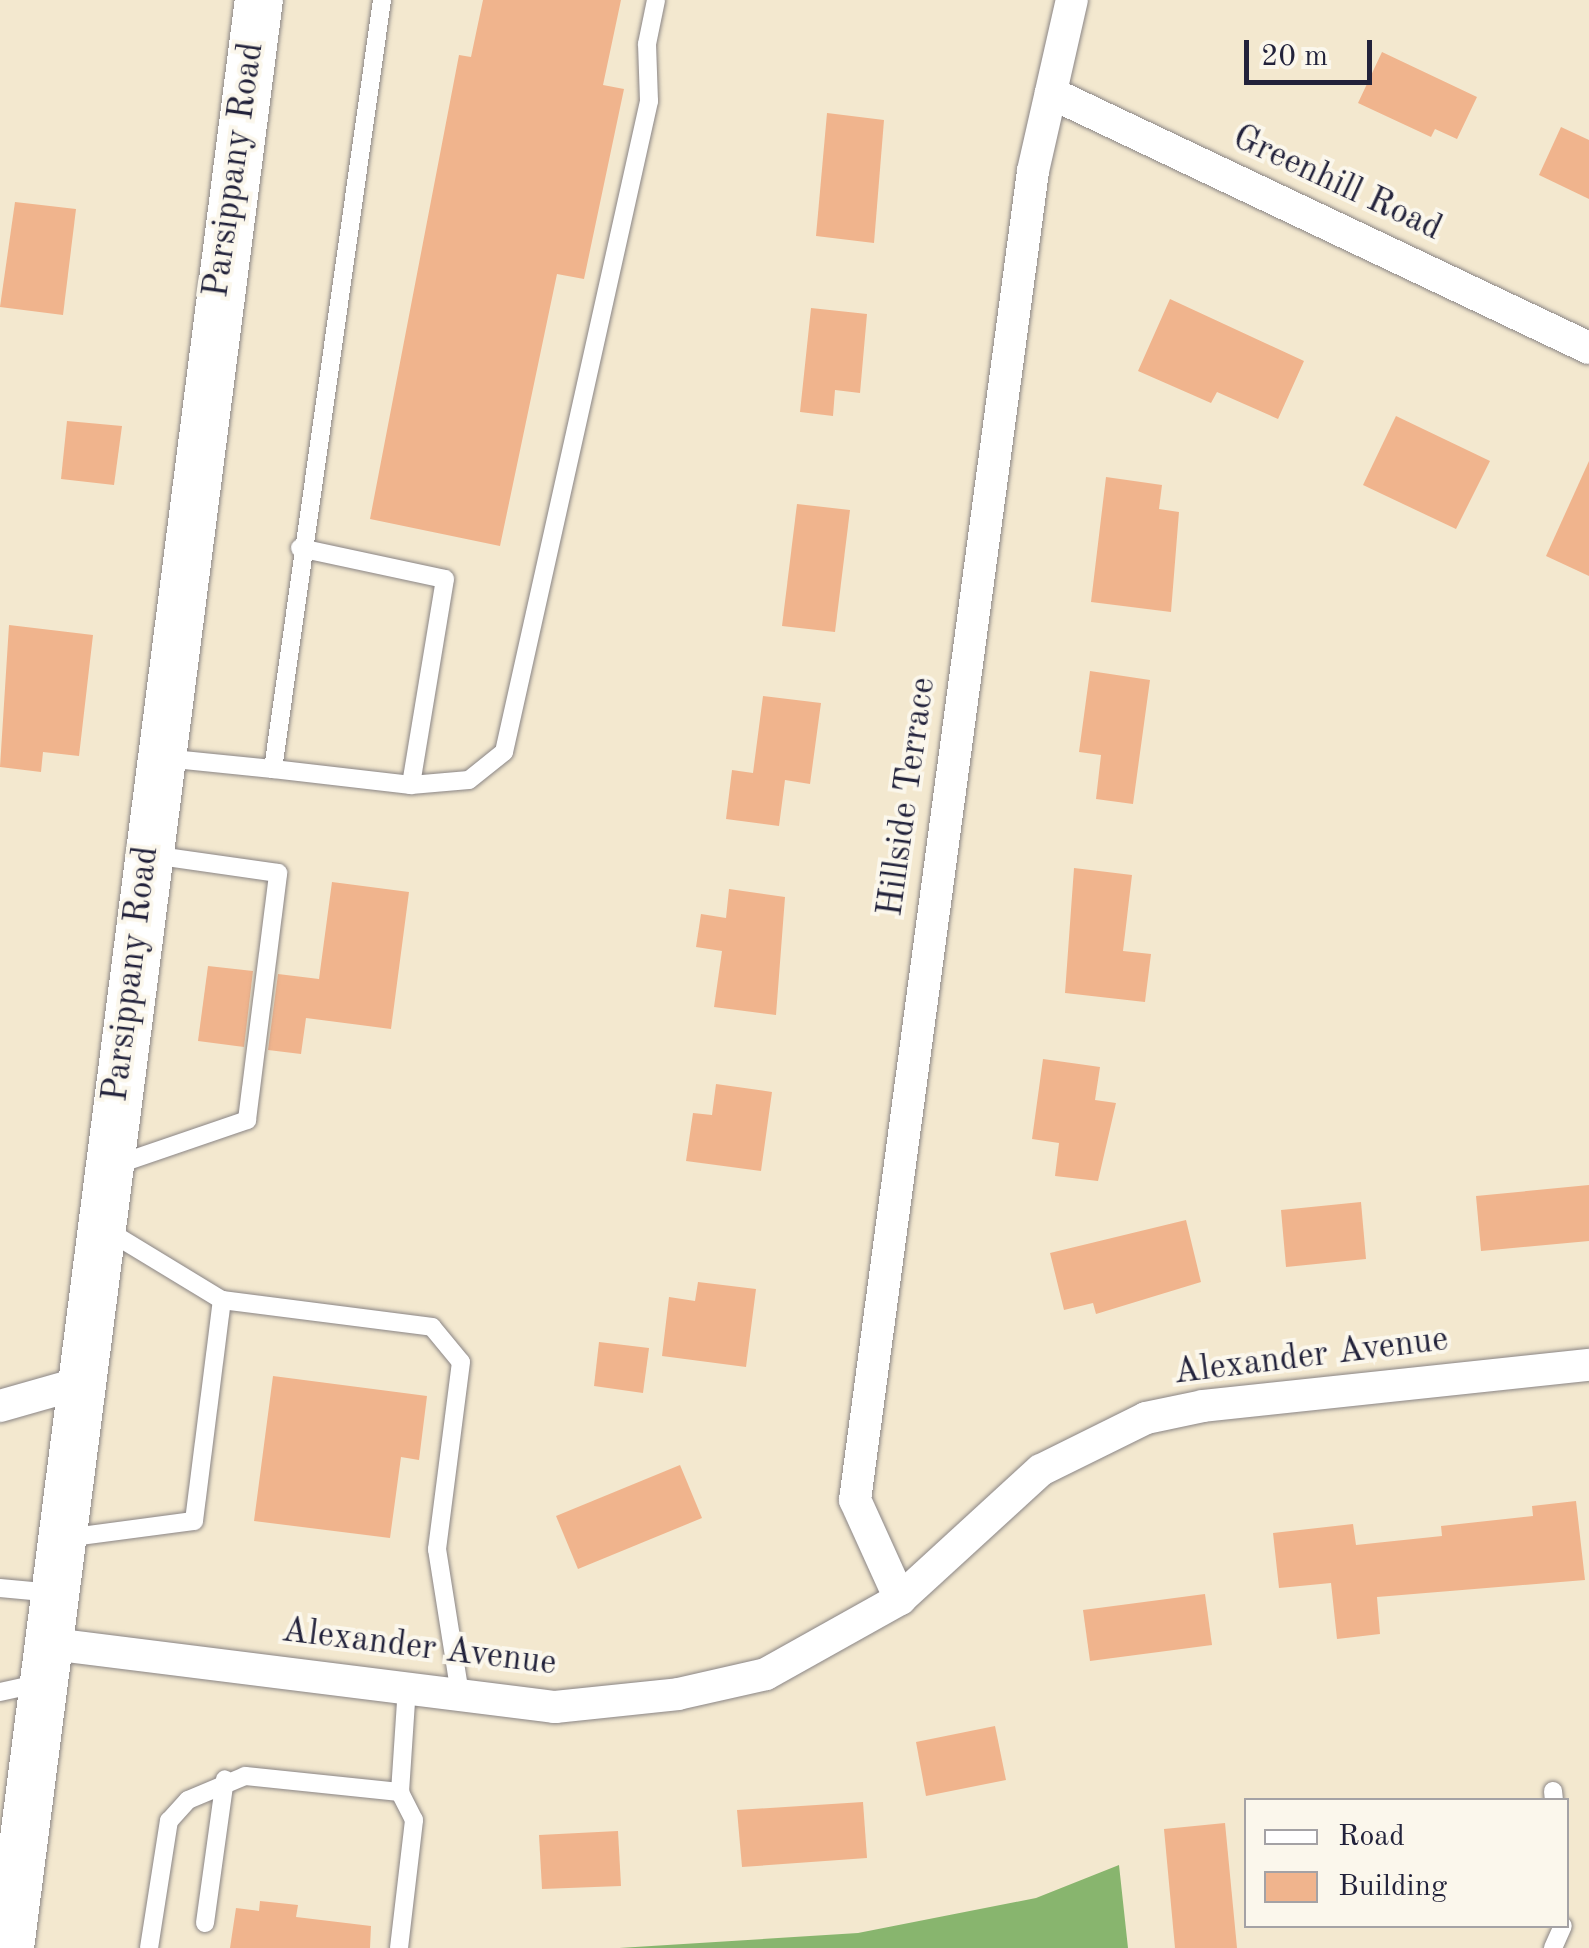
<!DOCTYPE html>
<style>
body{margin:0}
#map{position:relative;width:1589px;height:1948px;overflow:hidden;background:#f3e8cf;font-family:"Old Standard TT",serif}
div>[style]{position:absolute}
.forest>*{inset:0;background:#88b56e}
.building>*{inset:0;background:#f0b48d}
.roads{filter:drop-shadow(0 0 2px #8a8585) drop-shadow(0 0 2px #8a8585)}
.service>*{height:18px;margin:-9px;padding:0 9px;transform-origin:9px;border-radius:9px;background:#fff}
.minor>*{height:32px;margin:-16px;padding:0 16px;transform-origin:16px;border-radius:16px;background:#fff}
.secondary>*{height:48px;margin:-24px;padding:0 24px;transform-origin:24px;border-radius:24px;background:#fff}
span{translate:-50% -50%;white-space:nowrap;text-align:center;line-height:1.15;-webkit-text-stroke:8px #fbf7ec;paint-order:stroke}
.street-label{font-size:35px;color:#22223b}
.legend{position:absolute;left:1244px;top:1798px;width:325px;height:130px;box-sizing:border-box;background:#fbf7ec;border:2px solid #a4a2a5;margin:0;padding:12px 18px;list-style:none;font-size:30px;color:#22223b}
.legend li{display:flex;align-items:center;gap:20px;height:50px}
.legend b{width:50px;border:2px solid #a4a2a5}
.scale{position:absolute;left:1244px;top:40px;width:128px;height:45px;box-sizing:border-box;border:5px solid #22223b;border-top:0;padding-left:12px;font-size:30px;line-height:35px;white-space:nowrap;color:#22223b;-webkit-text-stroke:8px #fbf7ec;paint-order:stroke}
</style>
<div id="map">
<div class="forest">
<div style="clip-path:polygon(1119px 1865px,1128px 1948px,619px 1948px,858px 1933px,1036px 1898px)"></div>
</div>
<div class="building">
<div style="clip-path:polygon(483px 0,621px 0,603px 85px,624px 89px,584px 279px,557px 274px,500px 546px,370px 519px,459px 55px,471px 57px)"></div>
<div style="clip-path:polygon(1382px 52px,1477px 97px,1457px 139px,1435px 129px,1431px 137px,1358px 103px)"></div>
<div style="clip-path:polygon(827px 113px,884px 120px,874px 243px,816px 236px)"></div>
<div style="clip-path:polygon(1561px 127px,1589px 140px,1589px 199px,1539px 175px)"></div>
<div style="clip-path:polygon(15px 202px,76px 209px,63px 315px,0 307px)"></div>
<div style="clip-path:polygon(1170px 299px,1304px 361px,1278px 419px,1217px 392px,1211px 403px,1138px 371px)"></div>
<div style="clip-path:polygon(811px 308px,867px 314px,860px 393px,835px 390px,833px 416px,800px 412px)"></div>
<div style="clip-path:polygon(1396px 416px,1490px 461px,1456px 529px,1363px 485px)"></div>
<div style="clip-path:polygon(67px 421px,122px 426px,114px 485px,61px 479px)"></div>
<div style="clip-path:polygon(1589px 461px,1589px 576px,1546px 556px)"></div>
<div style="clip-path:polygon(1106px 477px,1162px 485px,1159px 509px,1179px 512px,1171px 612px,1091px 602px)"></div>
<div style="clip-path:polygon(797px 504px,850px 510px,835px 632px,782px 626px)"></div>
<div style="clip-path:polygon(9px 625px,93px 635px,79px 756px,43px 752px,41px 772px,0 767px)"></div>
<div style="clip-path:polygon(1090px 671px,1150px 680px,1133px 804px,1096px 799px,1101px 755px,1079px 752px)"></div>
<div style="clip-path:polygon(763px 696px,821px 703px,810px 784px,785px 780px,779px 826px,726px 819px,732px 770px,753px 773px)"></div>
<div style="clip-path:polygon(1074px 868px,1132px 875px,1123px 951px,1151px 954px,1145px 1002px,1065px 993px)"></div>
<div style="clip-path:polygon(332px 882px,409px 892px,391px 1029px,306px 1018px,301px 1054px,268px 1050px,278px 974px,319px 979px)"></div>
<div style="clip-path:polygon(729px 889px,785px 897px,776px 1015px,714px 1007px,722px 951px,696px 947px,701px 914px,726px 918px)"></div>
<div style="clip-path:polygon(208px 966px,253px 971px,244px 1047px,198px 1041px)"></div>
<div style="clip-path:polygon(1043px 1059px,1100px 1067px,1095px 1100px,1116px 1103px,1098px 1181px,1055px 1176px,1059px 1143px,1032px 1139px)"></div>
<div style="clip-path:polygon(716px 1084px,772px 1092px,761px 1171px,686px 1161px,693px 1113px,712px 1115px)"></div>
<div style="clip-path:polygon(1589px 1185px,1589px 1241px,1481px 1251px,1476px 1196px)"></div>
<div style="clip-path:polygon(1361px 1202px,1366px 1259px,1286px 1267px,1281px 1210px)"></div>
<div style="clip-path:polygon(1186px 1220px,1201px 1282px,1096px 1314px,1093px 1303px,1064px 1310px,1050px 1253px)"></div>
<div style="clip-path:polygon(698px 1282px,756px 1289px,746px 1367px,662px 1356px,669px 1297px,695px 1301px)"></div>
<div style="clip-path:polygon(599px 1342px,649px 1348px,643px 1393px,594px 1386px)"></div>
<div style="clip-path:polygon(273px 1376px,427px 1396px,419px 1460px,401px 1457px,390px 1538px,254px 1521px)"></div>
<div style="clip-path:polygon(680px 1465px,702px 1518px,578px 1569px,556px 1516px)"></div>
<div style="clip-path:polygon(1576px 1501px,1585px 1580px,1377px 1597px,1380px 1634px,1337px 1639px,1331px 1583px,1279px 1588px,1273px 1533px,1353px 1524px,1356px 1545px,1442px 1536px,1441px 1526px,1533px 1516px,1532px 1506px)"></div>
<div style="clip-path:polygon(1205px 1594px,1212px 1645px,1090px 1661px,1083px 1610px)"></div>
<div style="clip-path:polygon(995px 1726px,1006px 1780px,926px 1796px,916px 1742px)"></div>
<div style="clip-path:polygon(863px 1802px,867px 1858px,742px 1867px,737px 1810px)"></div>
<div style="clip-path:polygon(1225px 1823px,1237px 1948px,1175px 1948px,1164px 1829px)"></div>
<div style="clip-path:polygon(618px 1831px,621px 1886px,542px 1889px,539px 1835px)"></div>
<div style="clip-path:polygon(260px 1901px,298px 1905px,296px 1917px,371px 1926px,370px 1948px,230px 1948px,236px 1908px,259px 1911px)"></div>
</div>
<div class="roads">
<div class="service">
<div style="left:300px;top:548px;width:148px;rotate:12.1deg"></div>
<div style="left:445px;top:579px;width:209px;rotate:99.4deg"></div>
<div style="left:164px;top:758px;width:110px;rotate:5.8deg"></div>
<div style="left:273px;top:769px;width:777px;rotate:-81.93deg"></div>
<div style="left:273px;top:769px;width:139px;rotate:6.6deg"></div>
<div style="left:411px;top:785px;width:58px;rotate:-4.9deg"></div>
<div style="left:469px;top:780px;width:45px;rotate:-38.7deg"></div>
<div style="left:504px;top:752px;width:667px;rotate:-77.44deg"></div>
<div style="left:649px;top:101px;width:57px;rotate:-92deg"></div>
<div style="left:647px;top:44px;width:45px;rotate:-78.4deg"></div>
<div style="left:113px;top:1166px;width:142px;rotate:-18.9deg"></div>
<div style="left:247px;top:1120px;width:249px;rotate:-82.8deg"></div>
<div style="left:278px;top:873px;width:128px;rotate:-171.9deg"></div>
<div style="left:105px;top:1229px;width:137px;rotate:31.3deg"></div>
<div style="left:222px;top:1300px;width:212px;rotate:7.3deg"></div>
<div style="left:432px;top:1327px;width:45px;rotate:50.4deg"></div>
<div style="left:461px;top:1362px;width:189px;rotate:97.3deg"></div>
<div style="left:437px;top:1549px;width:147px;rotate:81deg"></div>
<div style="left:66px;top:1538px;width:129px;rotate:-7.6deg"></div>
<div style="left:194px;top:1521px;width:223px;rotate:-82.8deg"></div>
<div style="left:0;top:1588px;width:54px;rotate:5.3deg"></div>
<div style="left:0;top:1692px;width:42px;rotate:-12.4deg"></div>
<div style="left:1553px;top:1791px;width:9px;rotate:84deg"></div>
<div style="left:205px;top:1923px;width:145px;rotate:-82.1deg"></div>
<div style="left:149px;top:1948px;width:129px;rotate:-81.1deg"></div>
<div style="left:169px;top:1821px;width:28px;rotate:-48deg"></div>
<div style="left:188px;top:1800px;width:62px;rotate:-22.8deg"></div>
<div style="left:245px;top:1776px;width:156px;rotate:5.9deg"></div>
<div style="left:399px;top:1948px;width:129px;rotate:-83.3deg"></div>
<div style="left:414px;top:1820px;width:31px;rotate:-117deg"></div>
<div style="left:400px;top:1792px;width:105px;rotate:-86.2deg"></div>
<div style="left:1553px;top:1948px;width:24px;rotate:-66deg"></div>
</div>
<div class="minor">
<div style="left:1051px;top:93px;width:595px;rotate:25.36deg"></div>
<div style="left:0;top:1406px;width:84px;rotate:-15.9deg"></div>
<div style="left:900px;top:1599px;width:109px;rotate:-114.4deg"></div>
<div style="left:855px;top:1500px;width:1341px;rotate:-82.37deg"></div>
<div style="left:1033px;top:171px;width:175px;rotate:-77.2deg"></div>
<div style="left:52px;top:1644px;width:507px;rotate:7.14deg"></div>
<div style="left:555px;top:1707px;width:124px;rotate:-6deg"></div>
<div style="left:678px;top:1694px;width:90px;rotate:-12.8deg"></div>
<div style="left:766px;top:1674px;width:154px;rotate:-29.2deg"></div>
<div style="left:900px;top:1599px;width:191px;rotate:-42.5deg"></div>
<div style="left:1041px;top:1470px;width:117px;rotate:-26.3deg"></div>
<div style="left:1146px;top:1418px;width:58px;rotate:-11.9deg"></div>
<div style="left:1203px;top:1406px;width:388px;rotate:-6.1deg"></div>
</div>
<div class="secondary">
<div style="left:10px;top:1948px;width:1964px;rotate:-82.72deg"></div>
</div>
</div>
<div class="street-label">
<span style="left:235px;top:170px;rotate:-82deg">Parsippany Road</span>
<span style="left:1337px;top:184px;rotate:25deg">Greenhill Road</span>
<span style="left:908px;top:797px;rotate:-82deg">Hillside Terrace</span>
<span style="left:132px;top:974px;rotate:-83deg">Parsippany Road</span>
<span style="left:1311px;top:1357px;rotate:-7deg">Alexander Avenue</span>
<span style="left:419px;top:1648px;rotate:7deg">Alexander Avenue</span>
</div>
<ul class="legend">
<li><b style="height:12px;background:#fff"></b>Road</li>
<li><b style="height:28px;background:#f0b48d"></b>Building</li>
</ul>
<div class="scale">20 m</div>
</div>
